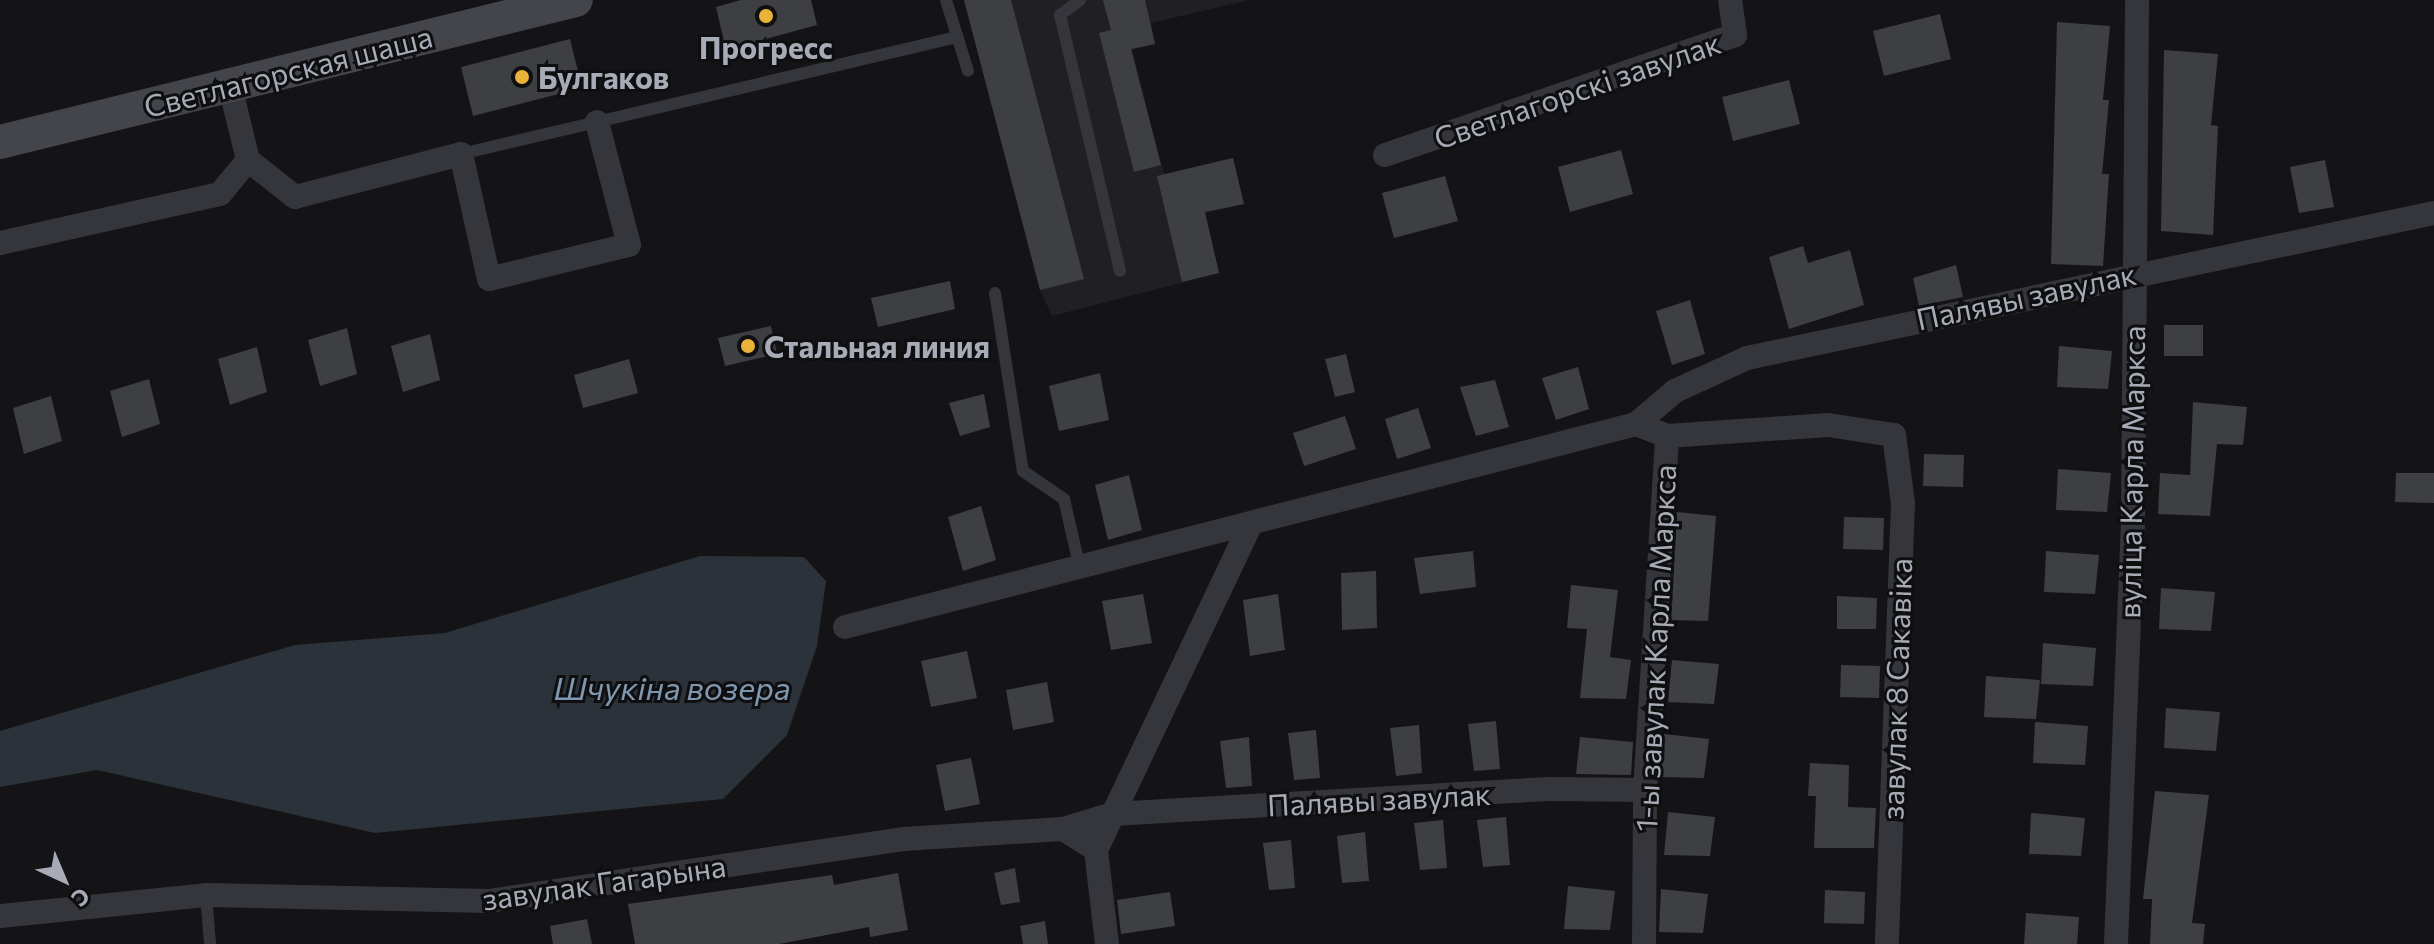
<!DOCTYPE html>
<meta charset="utf-8">
<style>
body{margin:0}
#map{position:relative;width:2434px;height:944px;overflow:hidden;background:#141416;font-family:Commissioner,sans-serif}
div>[style]{position:absolute}
.built>*{inset:0;background:#202023}
.water>*{inset:0;background:#2b3239}
.building>*{inset:0;background:#3e3f43}
.lane>*{height:12px;margin:-6px;padding:0 6px;transform-origin:6px;border-radius:6px;background:#35363b}
.street>*{height:24px;margin:-12px;padding:0 12px;transform-origin:12px;border-radius:12px;background:#35363b}
.secondary>*{height:34px;margin:-17px;padding:0 17px;transform-origin:17px;border-radius:17px;background:#43454b}
.dots>*{width:22px;height:22px;translate:-50% -50%;box-sizing:border-box;border:4px solid #0f0f11;border-radius:50%}
span{translate:-50% -50%;white-space:nowrap;text-align:center;line-height:1.15;-webkit-text-stroke:6px #0f0f11;paint-order:stroke}
.poi-label{font-size:30px;color:#a6abb6;font-weight:700}
.left{translate:0 -50%;text-align:left}
.street-label{font-size:30px;color:#a6abb6}
.water-label{font-size:32px;color:#7f97af;font-style:italic}
.north{position:absolute;left:24px;top:840px;width:80px;height:80px;-webkit-text-stroke:6px #0f0f11;paint-order:stroke;rotate:136deg;font-size:22px;font-weight:700;line-height:32px;text-align:center;color:#a6abb6}
.north::after{content:'';display:block;margin:auto;width:28px;height:36px;background:#a6abb6;clip-path:polygon(50% 0,100% 100%,50% 72%,0 100%)}
</style>
<div id="map">
<div class="built">
<div style="clip-path:polygon(964px 0,1249px 0,1151px 23px,1155px 44px,1132px 50px,1164px 174px,1233px 158px,1244px 204px,1205px 213px,1219px 273px,1052px 316px,1040px 290px)"></div>
</div>
<div class="water">
<div style="clip-path:polygon(700px 556px,804px 557px,826px 581px,817px 646px,787px 735px,723px 799px,375px 833px,97px 770px,0 787px,0 731px,295px 645px,445px 633px)"></div>
</div>
<div class="building">
<div style="clip-path:polygon(741px 0,811px 0,817px 25px,726px 50px,716px 7px)"></div>
<div style="clip-path:polygon(964px 0,1011px 0,1084px 279px,1040px 290px)"></div>
<div style="clip-path:polygon(1103px 0,1145px 0,1155px 44px,1131px 49px,1161px 165px,1134px 172px,1099px 33px,1111px 30px)"></div>
<div style="clip-path:polygon(1940px 14px,1951px 59px,1884px 76px,1873px 31px)"></div>
<div style="clip-path:polygon(2057px 22px,2110px 26px,2103px 100px,2109px 100px,2102px 174px,2109px 174px,2103px 266px,2051px 264px)"></div>
<div style="clip-path:polygon(570px 39px,582px 88px,473px 116px,461px 67px)"></div>
<div style="clip-path:polygon(2164px 50px,2218px 54px,2211px 125px,2218px 126px,2213px 235px,2161px 231px)"></div>
<div style="clip-path:polygon(1789px 80px,1800px 124px,1733px 141px,1722px 97px)"></div>
<div style="clip-path:polygon(1621px 150px,1633px 194px,1570px 212px,1558px 167px)"></div>
<div style="clip-path:polygon(1233px 158px,1244px 204px,1205px 212px,1219px 273px,1182px 282px,1157px 176px)"></div>
<div style="clip-path:polygon(2325px 160px,2334px 207px,2299px 213px,2290px 167px)"></div>
<div style="clip-path:polygon(1445px 176px,1458px 221px,1394px 238px,1382px 193px)"></div>
<div style="clip-path:polygon(1803px 246px,1808px 263px,1850px 250px,1864px 305px,1789px 329px,1769px 257px)"></div>
<div style="clip-path:polygon(1956px 265px,1963px 297px,1919px 306px,1913px 278px)"></div>
<div style="clip-path:polygon(950px 281px,955px 309px,878px 327px,871px 298px)"></div>
<div style="clip-path:polygon(1690px 300px,1705px 354px,1672px 365px,1656px 311px)"></div>
<div style="clip-path:polygon(2164px 325px,2203px 325px,2203px 356px,2164px 356px)"></div>
<div style="clip-path:polygon(771px 326px,777px 354px,725px 366px,718px 338px)"></div>
<div style="clip-path:polygon(347px 328px,357px 374px,320px 386px,308px 340px)"></div>
<div style="clip-path:polygon(430px 334px,440px 380px,403px 392px,391px 346px)"></div>
<div style="clip-path:polygon(2059px 346px,2112px 351px,2108px 389px,2057px 387px)"></div>
<div style="clip-path:polygon(257px 347px,267px 392px,230px 405px,218px 359px)"></div>
<div style="clip-path:polygon(1346px 354px,1355px 392px,1335px 397px,1325px 359px)"></div>
<div style="clip-path:polygon(629px 359px,638px 393px,583px 408px,574px 375px)"></div>
<div style="clip-path:polygon(1578px 367px,1589px 409px,1556px 420px,1542px 378px)"></div>
<div style="clip-path:polygon(1100px 373px,1109px 420px,1059px 431px,1049px 386px)"></div>
<div style="clip-path:polygon(149px 379px,160px 424px,122px 437px,110px 391px)"></div>
<div style="clip-path:polygon(1495px 380px,1509px 427px,1476px 436px,1460px 387px)"></div>
<div style="clip-path:polygon(984px 394px,990px 427px,960px 436px,949px 403px)"></div>
<div style="clip-path:polygon(51px 396px,62px 441px,24px 454px,13px 408px)"></div>
<div style="clip-path:polygon(2193px 402px,2247px 407px,2243px 445px,2217px 444px,2210px 516px,2158px 514px,2160px 473px,2190px 475px)"></div>
<div style="clip-path:polygon(1418px 408px,1431px 448px,1397px 459px,1385px 419px)"></div>
<div style="clip-path:polygon(1345px 416px,1356px 449px,1304px 466px,1293px 433px)"></div>
<div style="clip-path:polygon(1924px 454px,1964px 455px,1963px 487px,1923px 486px)"></div>
<div style="clip-path:polygon(2058px 469px,2111px 473px,2107px 512px,2056px 510px)"></div>
<div style="clip-path:polygon(2396px 473px,2434px 473px,2434px 503px,2395px 502px)"></div>
<div style="clip-path:polygon(1129px 475px,1142px 530px,1108px 540px,1095px 485px)"></div>
<div style="clip-path:polygon(981px 506px,996px 560px,963px 571px,948px 517px)"></div>
<div style="clip-path:polygon(1677px 512px,1716px 516px,1708px 621px,1671px 620px)"></div>
<div style="clip-path:polygon(1844px 517px,1884px 518px,1883px 550px,1843px 549px)"></div>
<div style="clip-path:polygon(1473px 551px,1476px 587px,1420px 594px,1414px 558px)"></div>
<div style="clip-path:polygon(2046px 551px,2099px 555px,2095px 594px,2044px 592px)"></div>
<div style="clip-path:polygon(1376px 571px,1377px 628px,1342px 630px,1341px 573px)"></div>
<div style="clip-path:polygon(1571px 585px,1618px 590px,1610px 657px,1631px 660px,1626px 699px,1580px 698px,1587px 629px,1567px 628px)"></div>
<div style="clip-path:polygon(2161px 588px,2215px 592px,2211px 631px,2159px 629px)"></div>
<div style="clip-path:polygon(1143px 594px,1152px 643px,1111px 650px,1102px 601px)"></div>
<div style="clip-path:polygon(1278px 594px,1285px 650px,1250px 656px,1243px 600px)"></div>
<div style="clip-path:polygon(1837px 596px,1877px 598px,1876px 629px,1837px 629px)"></div>
<div style="clip-path:polygon(2043px 643px,2096px 648px,2093px 686px,2041px 684px)"></div>
<div style="clip-path:polygon(967px 651px,977px 698px,931px 707px,921px 661px)"></div>
<div style="clip-path:polygon(1672px 660px,1719px 664px,1714px 704px,1668px 702px)"></div>
<div style="clip-path:polygon(1841px 665px,1880px 666px,1879px 698px,1840px 697px)"></div>
<div style="clip-path:polygon(1986px 676px,2040px 680px,2036px 719px,1984px 717px)"></div>
<div style="clip-path:polygon(1047px 682px,1054px 722px,1013px 730px,1006px 690px)"></div>
<div style="clip-path:polygon(2166px 708px,2220px 712px,2216px 751px,2164px 748px)"></div>
<div style="clip-path:polygon(1496px 721px,1500px 769px,1474px 771px,1468px 724px)"></div>
<div style="clip-path:polygon(2035px 722px,2088px 726px,2085px 765px,2033px 763px)"></div>
<div style="clip-path:polygon(1419px 725px,1422px 773px,1396px 776px,1390px 728px)"></div>
<div style="clip-path:polygon(1316px 730px,1320px 778px,1294px 780px,1288px 733px)"></div>
<div style="clip-path:polygon(1664px 734px,1709px 739px,1704px 778px,1661px 777px)"></div>
<div style="clip-path:polygon(1249px 737px,1252px 786px,1226px 788px,1220px 741px)"></div>
<div style="clip-path:polygon(1580px 737px,1633px 742px,1631px 775px,1576px 774px)"></div>
<div style="clip-path:polygon(971px 758px,980px 804px,945px 811px,936px 765px)"></div>
<div style="clip-path:polygon(1810px 763px,1849px 765px,1848px 807px,1876px 808px,1874px 848px,1814px 848px,1816px 796px,1808px 796px)"></div>
<div style="clip-path:polygon(2155px 791px,2209px 795px,2192px 923px,2205px 924px,2203px 944px,2150px 944px,2152px 899px,2143px 899px)"></div>
<div style="clip-path:polygon(1668px 812px,1715px 817px,1710px 856px,1664px 855px)"></div>
<div style="clip-path:polygon(2031px 813px,2085px 818px,2081px 856px,2029px 854px)"></div>
<div style="clip-path:polygon(1506px 817px,1510px 865px,1483px 867px,1477px 820px)"></div>
<div style="clip-path:polygon(1443px 820px,1447px 868px,1420px 870px,1414px 823px)"></div>
<div style="clip-path:polygon(1365px 832px,1369px 881px,1342px 883px,1337px 836px)"></div>
<div style="clip-path:polygon(1291px 840px,1295px 888px,1269px 890px,1263px 843px)"></div>
<div style="clip-path:polygon(1015px 868px,1020px 902px,1001px 905px,994px 873px)"></div>
<div style="clip-path:polygon(898px 873px,908px 930px,870px 937px,869px 927px,779px 944px,635px 944px,628px 904px,832px 875px,834px 885px)"></div>
<div style="clip-path:polygon(1568px 886px,1615px 891px,1610px 930px,1564px 929px)"></div>
<div style="clip-path:polygon(1661px 889px,1708px 894px,1703px 933px,1659px 932px)"></div>
<div style="clip-path:polygon(1825px 890px,1865px 892px,1864px 924px,1824px 923px)"></div>
<div style="clip-path:polygon(1170px 892px,1175px 926px,1121px 934px,1117px 900px)"></div>
<div style="clip-path:polygon(2026px 913px,2079px 917px,2077px 944px,2024px 944px)"></div>
<div style="clip-path:polygon(587px 919px,592px 944px,553px 944px,550px 926px)"></div>
<div style="clip-path:polygon(1045px 921px,1048px 944px,1023px 944px,1020px 926px)"></div>
</div>
<div class="lane">
<div style="left:946px;top:0;width:74px;rotate:72.8deg"></div>
<div style="left:1080px;top:0;width:25px;rotate:143deg"></div>
<div style="left:1060px;top:15px;width:263px;rotate:76.8deg"></div>
<div style="left:461px;top:154px;width:510px;rotate:-13.27deg"></div>
<div style="left:995px;top:293px;width:180px;rotate:81.1deg"></div>
<div style="left:1023px;top:471px;width:50px;rotate:34.3deg"></div>
<div style="left:1064px;top:499px;width:72px;rotate:77.1deg"></div>
<div style="left:206px;top:895px;width:49px;rotate:85.3deg"></div>
</div>
<div class="street">
<div style="left:1385px;top:155px;width:370px;rotate:-18.9deg"></div>
<div style="left:1735px;top:35px;width:35px;rotate:-98deg"></div>
<div style="left:248px;top:160px;width:60px;rotate:38.2deg"></div>
<div style="left:295px;top:197px;width:171px;rotate:-14.5deg"></div>
<div style="left:461px;top:154px;width:128px;rotate:77.4deg"></div>
<div style="left:489px;top:279px;width:144px;rotate:-13.7deg"></div>
<div style="left:629px;top:245px;width:127px;rotate:-104.6deg"></div>
<div style="left:0;top:243px;width:225px;rotate:-12.6deg"></div>
<div style="left:220px;top:194px;width:44px;rotate:-50.5deg"></div>
<div style="left:248px;top:160px;width:76px;rotate:-103.7deg"></div>
<div style="left:1636px;top:424px;width:51px;rotate:-40.2deg"></div>
<div style="left:1675px;top:391px;width:79px;rotate:-24.6deg"></div>
<div style="left:1747px;top:358px;width:702px;rotate:-11.92deg"></div>
<div style="left:845px;top:627px;width:817px;rotate:-14.39deg"></div>
<div style="left:1636px;top:424px;width:33px;rotate:21deg"></div>
<div style="left:1063px;top:829px;width:52px;rotate:-16.7deg"></div>
<div style="left:1113px;top:814px;width:436px;rotate:-3.3deg"></div>
<div style="left:1548px;top:789px;width:97px;rotate:0.6deg"></div>
<div style="left:0;top:916px;width:207px;rotate:-5.8deg"></div>
<div style="left:206px;top:895px;width:283px;rotate:1.2deg"></div>
<div style="left:489px;top:901px;width:420px;rotate:-8.5deg"></div>
<div style="left:904px;top:839px;width:159px;rotate:-3.6deg"></div>
<div style="left:1063px;top:829px;width:39px;rotate:32deg"></div>
<div style="left:1107px;top:944px;width:95px;rotate:-96.7deg"></div>
<div style="left:1096px;top:850px;width:357px;rotate:-64.6deg"></div>
<div style="left:1644px;top:944px;width:154px;rotate:-89.6deg"></div>
<div style="left:1645px;top:790px;width:355px;rotate:-86.4deg"></div>
<div style="left:1667px;top:436px;width:161px;rotate:-3.9deg"></div>
<div style="left:1828px;top:425px;width:67px;rotate:8.6deg"></div>
<div style="left:1894px;top:435px;width:69px;rotate:82.5deg"></div>
<div style="left:1903px;top:503px;width:441px;rotate:92.1deg"></div>
<div style="left:2116px;top:944px;width:418px;rotate:-87.7deg"></div>
<div style="left:2133px;top:526px;width:526px;rotate:-89.56deg"></div>
</div>
<div class="secondary">
<div style="left:0;top:142px;width:593px;rotate:-13.85deg"></div>
</div>
<div class="dots">
<div style="left:766px;top:16px;background:#eab238"></div>
<div style="left:522px;top:77px;background:#eab238"></div>
<div style="left:748px;top:346px;background:#eab238"></div>
</div>
<div class="poi-label">
<span style="left:766px;top:47px">Прогресс</span>
<span class="left" style="left:538px;top:77px">Булгаков</span>
<span class="left" style="left:764px;top:346px">Стальная линия</span>
</div>
<div class="street-label">
<span style="left:288px;top:71px;rotate:-14deg">Светлагорская шаша</span>
<span style="left:1577px;top:90px;rotate:-19deg">Светлагорскі завулак</span>
<span style="left:2026px;top:296px;rotate:-12deg">Палявы завулак</span>
<span style="left:2131px;top:472px;rotate:-89deg">вуліца Карла Маркса</span>
<span style="left:1655px;top:648px;rotate:-87deg">1-ы завулак Карла Маркса</span>
<span style="left:1896px;top:689px;rotate:-88deg">завулак 8 Сакавіка</span>
<span style="left:1379px;top:799px;rotate:-3deg">Палявы завулак</span>
<span style="left:604px;top:882px;rotate:-8deg">завулак Гагарына</span>
</div>
<div class="water-label">
<span style="left:672px;top:687px">Шчукіна возера</span>
</div>
<div class="north">С</div>
</div>
